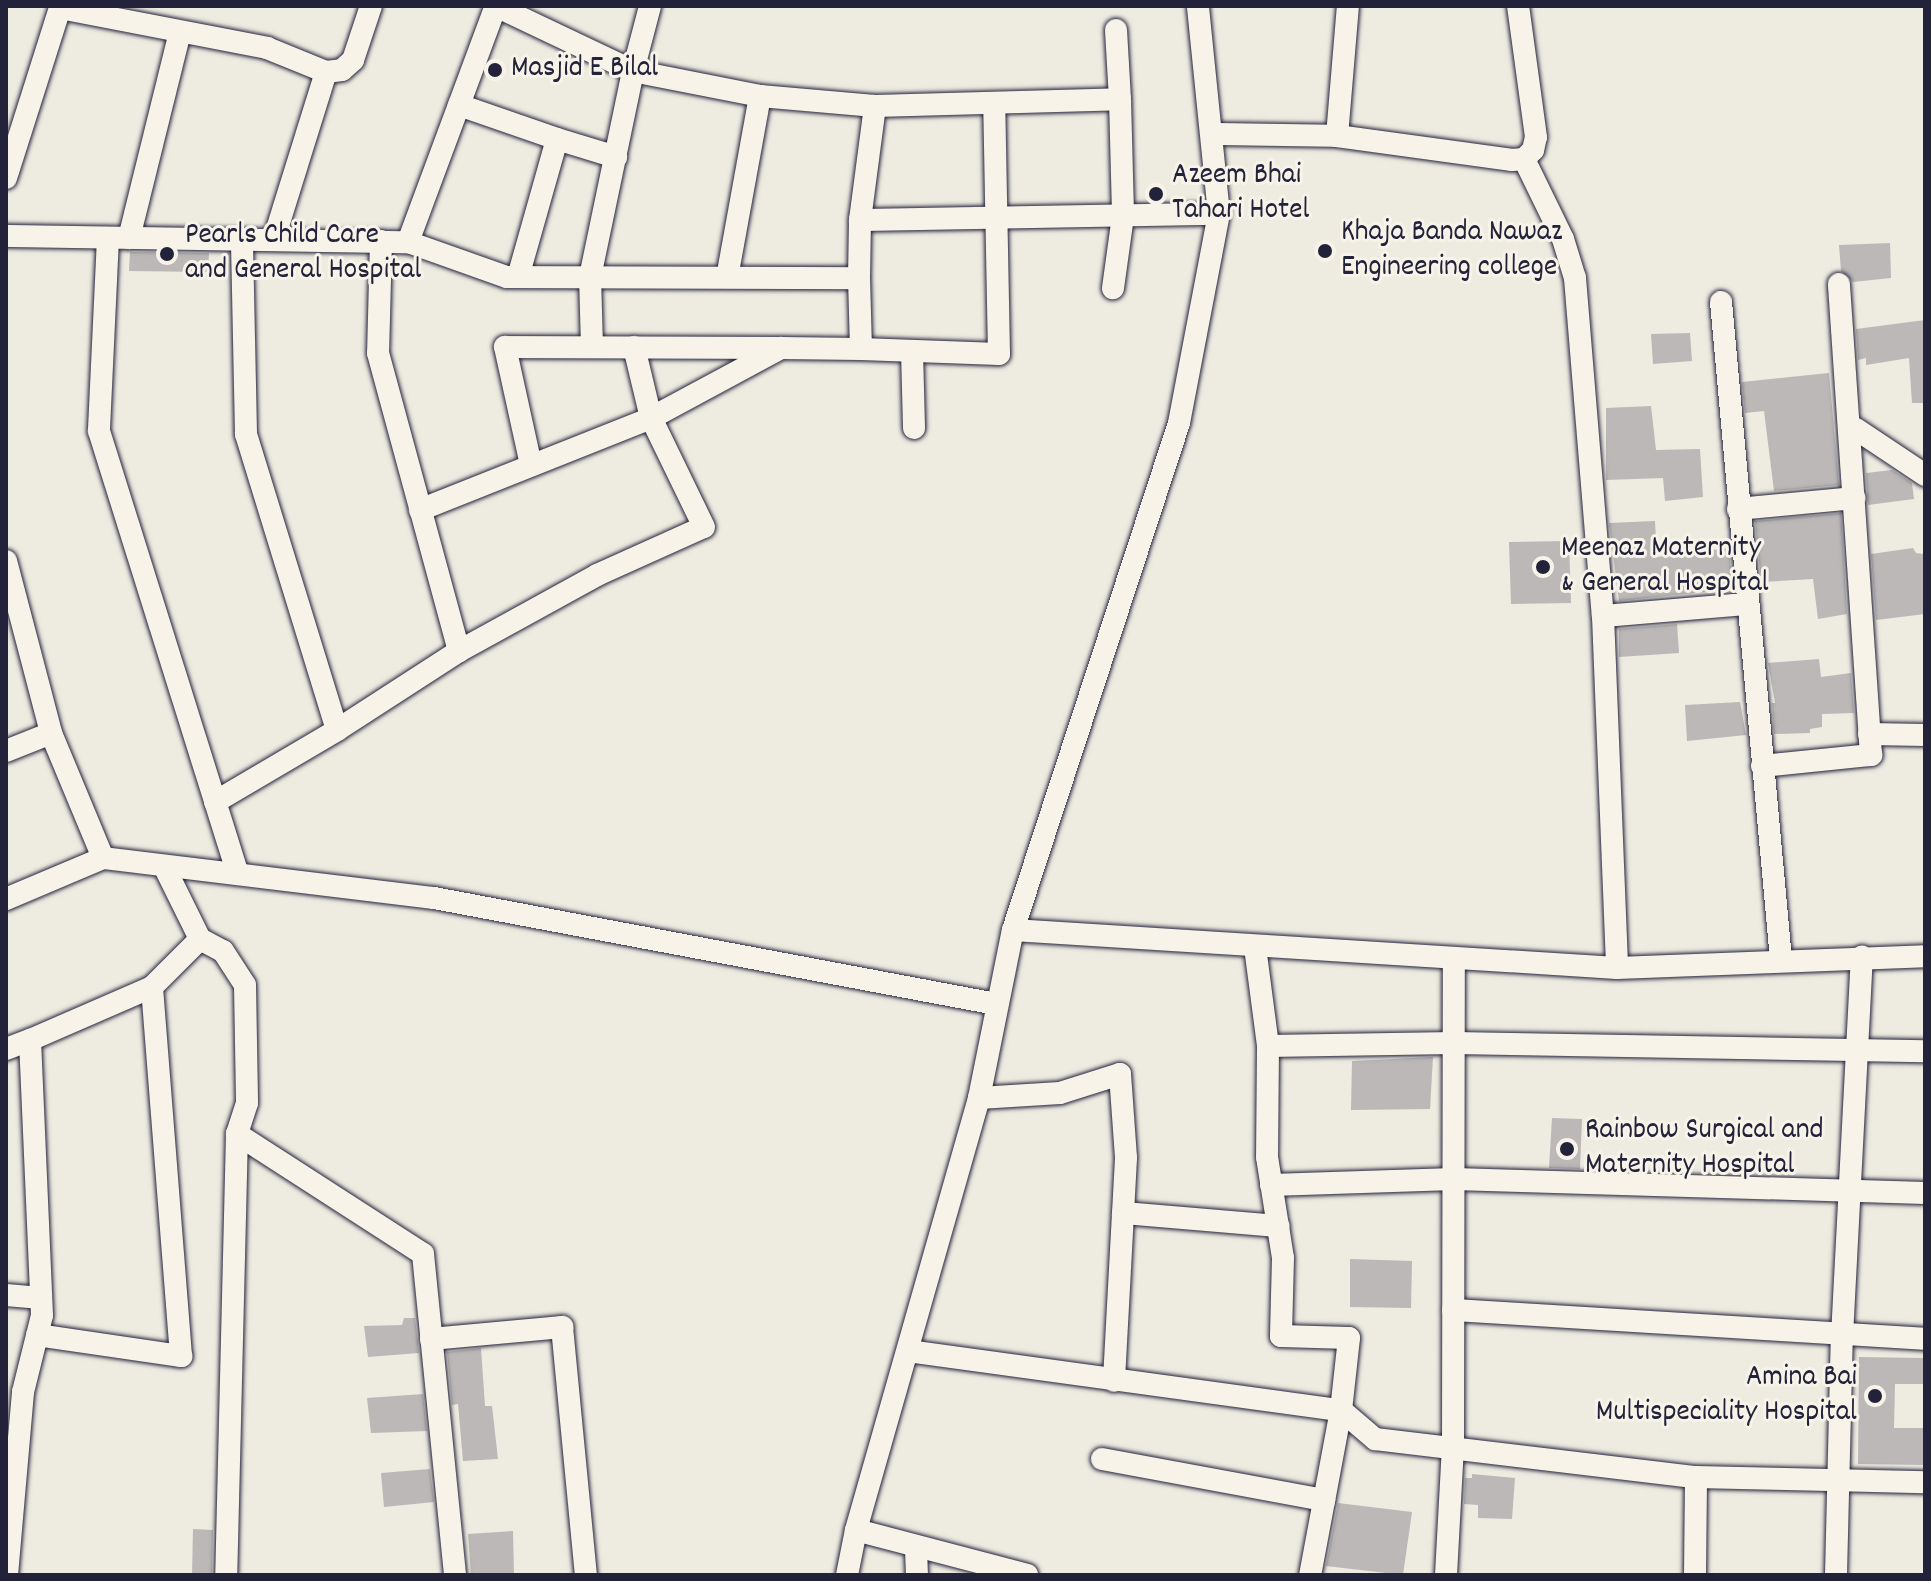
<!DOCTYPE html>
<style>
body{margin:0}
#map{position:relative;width:1931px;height:1581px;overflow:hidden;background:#eeebe1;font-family:Dekko,sans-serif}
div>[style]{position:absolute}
.building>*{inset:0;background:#bbb8b7}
.roads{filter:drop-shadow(0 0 2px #22223b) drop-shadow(0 0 2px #22223b)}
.minor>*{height:22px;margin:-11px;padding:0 11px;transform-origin:11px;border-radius:11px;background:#f7f3e8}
.dots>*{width:22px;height:22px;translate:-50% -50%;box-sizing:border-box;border:4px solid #f7f3e8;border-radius:50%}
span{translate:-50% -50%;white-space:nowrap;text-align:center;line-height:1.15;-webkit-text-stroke:6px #f7f3e8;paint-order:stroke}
.poi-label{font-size:30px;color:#22223b}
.left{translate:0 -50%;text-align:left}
.right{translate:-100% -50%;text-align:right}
.frame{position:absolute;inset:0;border:8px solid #22223b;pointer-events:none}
</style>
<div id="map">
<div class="building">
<div style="clip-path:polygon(1890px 243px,1891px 278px,1853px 282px,1841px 271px,1839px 245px)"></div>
<div style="clip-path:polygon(130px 252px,209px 253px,208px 272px,129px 271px)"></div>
<div style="clip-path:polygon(1925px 320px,1925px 403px,1912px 403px,1909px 358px,1866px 365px,1866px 358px,1858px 360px,1856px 329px)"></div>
<div style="clip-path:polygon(1690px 333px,1692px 361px,1653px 364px,1651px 334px)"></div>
<div style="clip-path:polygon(1829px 373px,1839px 485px,1774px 491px,1764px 411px,1745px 413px,1742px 382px)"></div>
<div style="clip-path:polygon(1651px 406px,1656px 450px,1700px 449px,1703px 497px,1665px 501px,1663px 478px,1606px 480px,1606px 408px)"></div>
<div style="clip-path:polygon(1892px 470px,1912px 483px,1914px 499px,1868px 505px,1866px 473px)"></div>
<div style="clip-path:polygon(1841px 513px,1847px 614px,1818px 619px,1813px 579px,1761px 582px,1755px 521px)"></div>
<div style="clip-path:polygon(1655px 521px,1657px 557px,1729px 548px,1733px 589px,1619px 601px,1609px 523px)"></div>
<div style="clip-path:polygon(1569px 541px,1571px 603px,1511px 604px,1509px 542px)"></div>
<div style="clip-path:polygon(1913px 548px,1916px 553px,1923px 554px,1925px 614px,1876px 620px,1871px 554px)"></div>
<div style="clip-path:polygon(1677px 624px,1679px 653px,1619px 657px,1619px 629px)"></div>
<div style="clip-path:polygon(1819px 659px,1821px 677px,1851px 673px,1854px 713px,1822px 714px,1822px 727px,1810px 729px,1810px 733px,1774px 734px,1772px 703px,1775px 703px,1768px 663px)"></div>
<div style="clip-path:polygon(1740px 702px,1746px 735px,1687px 741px,1685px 705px)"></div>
<div style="clip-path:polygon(1433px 1057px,1430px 1109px,1351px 1110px,1352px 1061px)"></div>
<div style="clip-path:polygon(1552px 1118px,1582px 1119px,1580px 1169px,1549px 1168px)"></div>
<div style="clip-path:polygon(1350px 1259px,1412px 1261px,1411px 1308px,1350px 1307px)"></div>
<div style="clip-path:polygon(404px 1318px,415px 1318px,419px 1353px,368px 1357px,364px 1326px,402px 1325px)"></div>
<div style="clip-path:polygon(481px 1348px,485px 1406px,492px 1406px,498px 1459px,463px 1461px,458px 1404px,452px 1405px,447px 1352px)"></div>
<div style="clip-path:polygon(1859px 1357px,1925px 1358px,1925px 1384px,1895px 1384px,1894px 1428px,1925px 1428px,1925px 1465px,1858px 1464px)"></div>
<div style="clip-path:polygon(423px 1394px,427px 1431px,371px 1433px,367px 1398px)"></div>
<div style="clip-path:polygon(430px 1469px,434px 1502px,384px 1507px,381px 1473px)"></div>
<div style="clip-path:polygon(1472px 1474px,1515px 1478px,1512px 1519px,1478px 1518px,1478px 1505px,1464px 1504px,1465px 1478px,1472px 1478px)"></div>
<div style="clip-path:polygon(1338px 1503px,1412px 1512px,1403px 1575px,1326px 1566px)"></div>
<div style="clip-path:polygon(193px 1529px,213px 1530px,212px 1575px,192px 1575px)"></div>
<div style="clip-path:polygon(513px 1531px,514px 1575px,471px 1575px,468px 1534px)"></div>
</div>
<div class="roads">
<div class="minor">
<div style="left:496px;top:6px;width:152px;rotate:25.4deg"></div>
<div style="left:633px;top:71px;width:67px;rotate:-75.3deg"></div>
<div style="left:1116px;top:30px;width:69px;rotate:86.7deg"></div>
<div style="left:326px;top:72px;width:16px;rotate:-7deg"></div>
<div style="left:342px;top:70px;width:15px;rotate:-42deg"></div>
<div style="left:353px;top:60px;width:57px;rotate:-71.6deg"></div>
<div style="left:760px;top:96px;width:115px;rotate:5deg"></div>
<div style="left:875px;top:106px;width:245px;rotate:-1.6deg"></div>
<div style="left:1120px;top:99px;width:117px;rotate:88.5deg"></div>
<div style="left:1123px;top:216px;width:73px;rotate:97.9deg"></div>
<div style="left:459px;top:105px;width:104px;rotate:19.1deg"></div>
<div style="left:1213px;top:134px;width:124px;rotate:0.9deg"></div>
<div style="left:1337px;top:136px;width:130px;rotate:-85.2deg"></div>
<div style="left:1337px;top:136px;width:177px;rotate:7.8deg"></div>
<div style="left:1512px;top:160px;width:12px;rotate:-5deg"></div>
<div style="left:1524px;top:159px;width:13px;rotate:-45deg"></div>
<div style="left:1533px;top:150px;width:13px;rotate:-77deg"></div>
<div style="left:1536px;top:137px;width:132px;rotate:-97.8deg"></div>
<div style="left:1524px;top:159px;width:89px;rotate:64deg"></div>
<div style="left:1563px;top:239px;width:41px;rotate:72.9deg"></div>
<div style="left:1575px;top:278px;width:339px;rotate:85.3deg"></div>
<div style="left:1603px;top:616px;width:352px;rotate:87.7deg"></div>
<div style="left:6px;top:178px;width:178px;rotate:-72.4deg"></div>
<div style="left:60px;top:8px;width:211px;rotate:10.9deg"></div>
<div style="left:267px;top:48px;width:64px;rotate:22.1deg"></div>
<div style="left:326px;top:72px;width:175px;rotate:107.3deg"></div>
<div style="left:860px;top:220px;width:115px;rotate:-82.5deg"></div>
<div style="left:6px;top:236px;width:402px;rotate:0.9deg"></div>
<div style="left:408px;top:242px;width:105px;rotate:19.5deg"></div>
<div style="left:507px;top:277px;width:352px;rotate:0.2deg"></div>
<div style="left:859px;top:278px;width:58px;rotate:-89deg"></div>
<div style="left:860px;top:220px;width:359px;rotate:-1deg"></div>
<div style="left:108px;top:238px;width:193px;rotate:92.7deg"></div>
<div style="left:99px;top:431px;width:464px;rotate:72.6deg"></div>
<div style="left:129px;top:238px;width:212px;rotate:-76.1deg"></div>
<div style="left:381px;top:241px;width:112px;rotate:91.5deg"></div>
<div style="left:378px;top:353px;width:309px;rotate:74.8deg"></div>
<div style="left:408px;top:242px;width:252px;rotate:-69.6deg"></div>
<div style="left:518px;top:277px;width:143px;rotate:-74.2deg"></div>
<div style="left:557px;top:139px;width:62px;rotate:17deg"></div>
<div style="left:1721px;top:302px;width:661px;rotate:84.79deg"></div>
<div style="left:592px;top:347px;width:70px;rotate:-91.6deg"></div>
<div style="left:590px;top:277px;width:210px;rotate:-78.2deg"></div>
<div style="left:633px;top:71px;width:129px;rotate:11.1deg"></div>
<div style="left:760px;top:96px;width:184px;rotate:100.3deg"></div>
<div style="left:861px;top:349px;width:138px;rotate:2.1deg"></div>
<div style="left:999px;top:354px;width:251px;rotate:-91.1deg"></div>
<div style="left:912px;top:351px;width:77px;rotate:88.5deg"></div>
<div style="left:1856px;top:429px;width:83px;rotate:33.7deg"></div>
<div style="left:531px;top:465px;width:121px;rotate:-102.4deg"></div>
<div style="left:505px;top:347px;width:273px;rotate:0.2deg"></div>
<div style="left:1738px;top:509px;width:117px;rotate:-5.4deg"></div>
<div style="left:420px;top:510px;width:249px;rotate:-21.7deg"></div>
<div style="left:651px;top:418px;width:73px;rotate:-103.5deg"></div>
<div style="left:6px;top:561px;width:178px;rotate:75.3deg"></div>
<div style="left:51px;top:733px;width:135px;rotate:67.4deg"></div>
<div style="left:1603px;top:616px;width:144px;rotate:-4.8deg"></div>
<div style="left:337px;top:730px;width:145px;rotate:-32.9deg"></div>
<div style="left:459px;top:651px;width:158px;rotate:-28.8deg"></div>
<div style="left:597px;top:575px;width:117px;rotate:-24.2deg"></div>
<div style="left:704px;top:527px;width:121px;rotate:-115.9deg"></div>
<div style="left:651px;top:418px;width:148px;rotate:-28.3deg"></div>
<div style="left:781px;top:348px;width:80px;rotate:0.7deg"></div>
<div style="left:861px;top:349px;width:71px;rotate:-91.6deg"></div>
<div style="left:1869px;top:734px;width:56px;rotate:1deg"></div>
<div style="left:6px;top:751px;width:48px;rotate:-21.8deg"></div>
<div style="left:1762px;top:766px;width:110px;rotate:-5.8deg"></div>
<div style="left:1871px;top:755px;width:472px;rotate:-93.9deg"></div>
<div style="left:215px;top:802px;width:142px;rotate:-30.5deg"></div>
<div style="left:337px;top:730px;width:310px;rotate:-107.1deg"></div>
<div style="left:246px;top:434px;width:195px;rotate:-91.2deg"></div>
<div style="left:6px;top:899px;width:105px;rotate:-22.9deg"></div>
<div style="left:103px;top:858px;width:333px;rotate:6.9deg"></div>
<div style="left:434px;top:898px;width:572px;rotate:10.68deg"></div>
<div style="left:1013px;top:930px;width:605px;rotate:3.6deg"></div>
<div style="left:1617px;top:968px;width:308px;rotate:-2.2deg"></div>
<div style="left:200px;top:939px;width:26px;rotate:28deg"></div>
<div style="left:223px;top:951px;width:40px;rotate:57.1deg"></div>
<div style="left:245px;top:985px;width:118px;rotate:89deg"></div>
<div style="left:247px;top:1103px;width:33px;rotate:108deg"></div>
<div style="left:237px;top:1134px;width:441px;rotate:91.4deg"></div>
<div style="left:1255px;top:947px;width:100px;rotate:82.5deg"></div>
<div style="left:1268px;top:1046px;width:111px;rotate:90.5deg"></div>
<div style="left:1267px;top:1157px;width:102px;rotate:81deg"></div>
<div style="left:1283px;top:1258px;width:78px;rotate:91.5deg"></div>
<div style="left:1281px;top:1336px;width:68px;rotate:1.7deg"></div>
<div style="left:1349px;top:1338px;width:72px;rotate:96.3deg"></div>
<div style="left:1341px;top:1410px;width:168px;rotate:100.6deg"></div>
<div style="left:1268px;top:1046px;width:186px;rotate:-0.9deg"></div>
<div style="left:1454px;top:1043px;width:471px;rotate:1deg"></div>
<div style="left:6px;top:1049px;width:26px;rotate:-21deg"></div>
<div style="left:979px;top:1098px;width:81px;rotate:-3.5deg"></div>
<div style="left:1060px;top:1093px;width:63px;rotate:-17.6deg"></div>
<div style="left:1120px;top:1074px;width:84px;rotate:85.9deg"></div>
<div style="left:1126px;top:1158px;width:223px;rotate:93.1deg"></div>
<div style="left:237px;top:1134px;width:221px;rotate:32.8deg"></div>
<div style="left:423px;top:1254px;width:323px;rotate:84.3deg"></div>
<div style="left:1271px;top:1185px;width:183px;rotate:-1.9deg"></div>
<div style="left:1454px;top:1179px;width:471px;rotate:1.7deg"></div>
<div style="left:1123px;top:1213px;width:156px;rotate:4.8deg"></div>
<div style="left:6px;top:1295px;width:35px;rotate:5deg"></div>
<div style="left:1453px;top:1310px;width:473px;rotate:3.5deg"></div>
<div style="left:37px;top:1335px;width:146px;rotate:8.3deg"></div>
<div style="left:181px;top:1356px;width:370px;rotate:-94.5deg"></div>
<div style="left:431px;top:1339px;width:132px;rotate:-5.2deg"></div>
<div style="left:562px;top:1327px;width:249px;rotate:84.5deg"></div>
<div style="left:908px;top:1351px;width:437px;rotate:7.8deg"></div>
<div style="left:1341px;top:1410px;width:45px;rotate:40.5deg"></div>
<div style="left:1375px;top:1439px;width:323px;rotate:6.8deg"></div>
<div style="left:1696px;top:1477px;width:229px;rotate:1.3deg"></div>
<div style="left:1102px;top:1459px;width:226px;rotate:10.5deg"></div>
<div style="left:856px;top:1530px;width:177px;rotate:14.7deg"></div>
<div style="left:916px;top:1548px;width:27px;rotate:88deg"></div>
<div style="left:7px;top:1575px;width:184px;rotate:-85deg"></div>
<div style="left:23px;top:1392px;width:79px;rotate:-76.1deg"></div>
<div style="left:42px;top:1315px;width:275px;rotate:-92.5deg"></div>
<div style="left:30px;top:1040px;width:133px;rotate:-23.5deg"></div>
<div style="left:152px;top:987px;width:68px;rotate:-45deg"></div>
<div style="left:200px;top:939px;width:81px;rotate:-116.3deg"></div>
<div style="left:847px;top:1575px;width:46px;rotate:-78.7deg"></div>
<div style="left:856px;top:1530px;width:449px;rotate:-74.1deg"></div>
<div style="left:979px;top:1098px;width:171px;rotate:-78.6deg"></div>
<div style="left:1013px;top:930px;width:533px;rotate:-71.87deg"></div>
<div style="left:1179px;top:423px;width:213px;rotate:-79.2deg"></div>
<div style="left:1219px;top:214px;width:209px;rotate:-95.8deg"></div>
<div style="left:1446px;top:1575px;width:129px;rotate:-86.9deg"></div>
<div style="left:1453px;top:1446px;width:486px;rotate:-89.9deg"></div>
<div style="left:1695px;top:1575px;width:98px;rotate:-89.4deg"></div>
<div style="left:1836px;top:1575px;width:239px;rotate:-88.6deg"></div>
<div style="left:1842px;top:1336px;width:380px;rotate:-87deg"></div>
</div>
</div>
<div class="dots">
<div style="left:495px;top:70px;background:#22223b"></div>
<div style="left:1156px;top:194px;background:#22223b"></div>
<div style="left:1325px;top:251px;background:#22223b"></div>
<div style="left:167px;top:254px;background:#22223b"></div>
<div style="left:1543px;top:567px;background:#22223b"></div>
<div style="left:1567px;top:1149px;background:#22223b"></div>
<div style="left:1875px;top:1396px;background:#22223b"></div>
</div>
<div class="poi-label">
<span class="left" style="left:511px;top:70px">Masjid E Bilal</span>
<span class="left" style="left:1172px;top:194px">Azeem Bhai<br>Tahari Hotel</span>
<span class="left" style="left:1341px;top:251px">Khaja Banda Nawaz<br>Engineering college</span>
<span class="left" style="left:185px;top:254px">Pearls Child Care<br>and General Hospital</span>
<span class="left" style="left:1561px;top:567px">Meenaz Maternity<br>&amp; General Hospital</span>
<span class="left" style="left:1585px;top:1149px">Rainbow Surgical and<br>Maternity Hospital</span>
<span class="right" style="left:1857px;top:1396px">Amina Bai<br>Multispeciality Hospital</span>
</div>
<div class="frame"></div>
</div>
